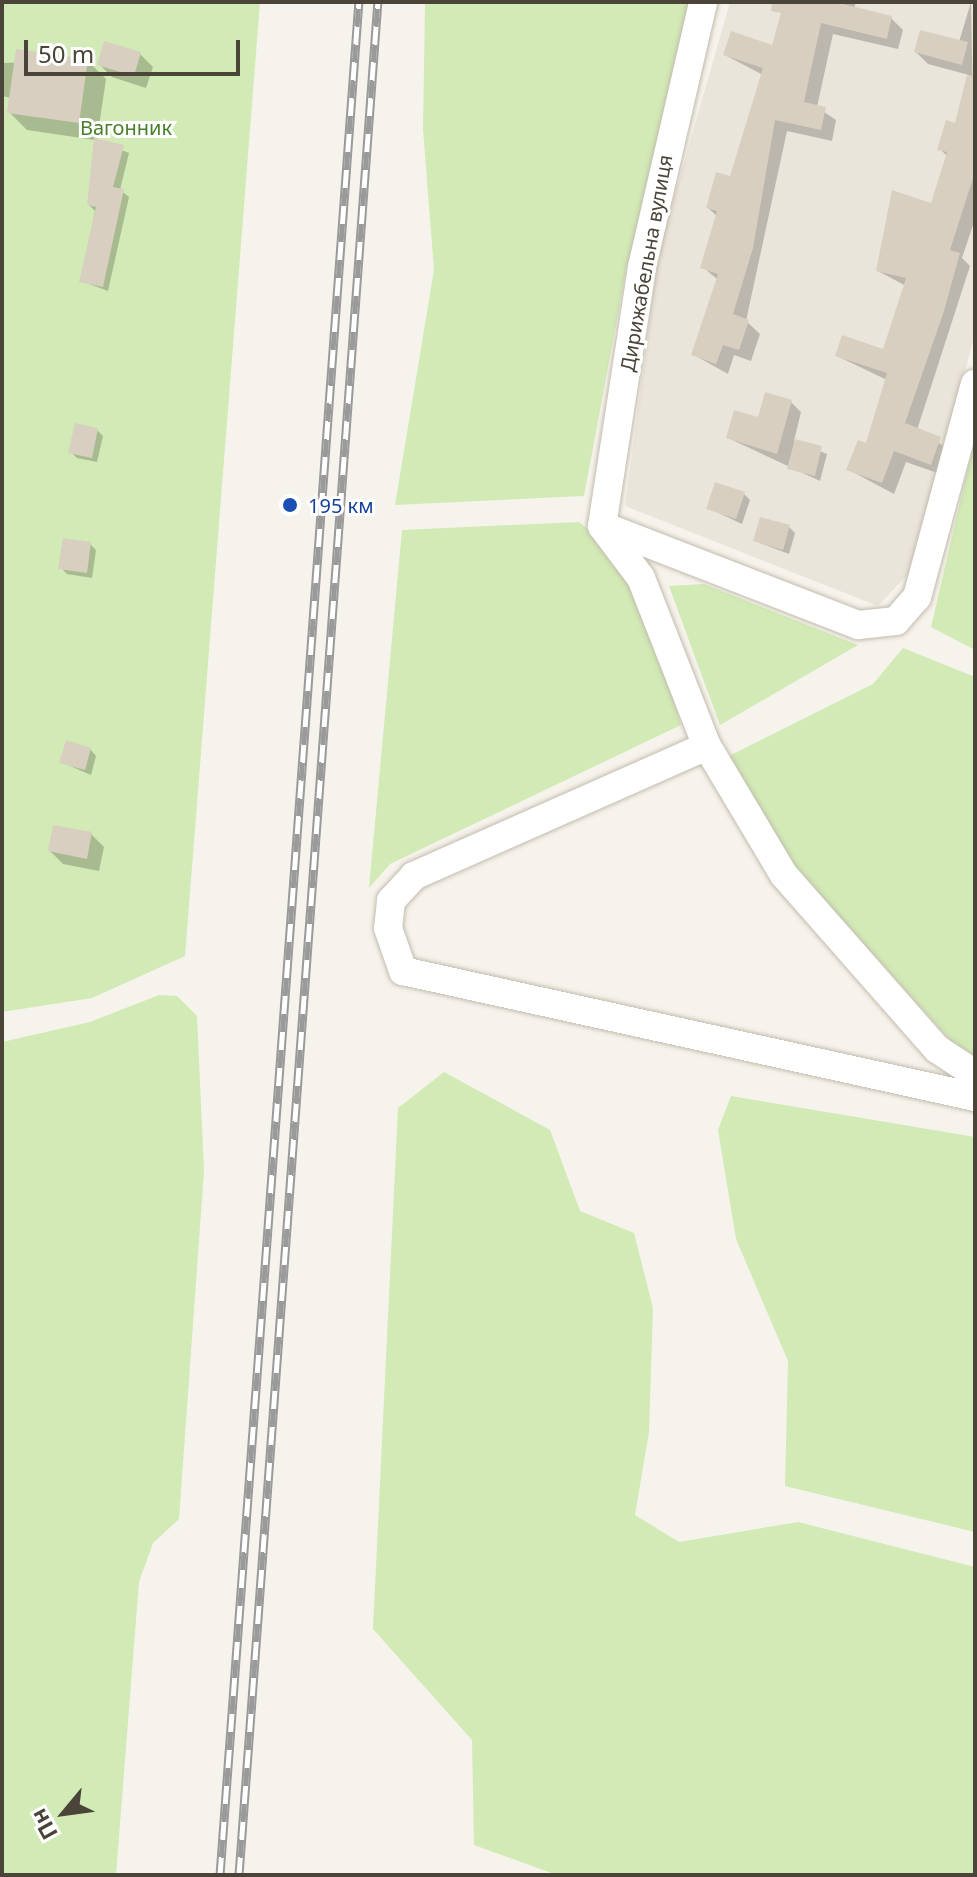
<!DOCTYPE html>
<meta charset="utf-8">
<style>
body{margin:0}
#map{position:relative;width:977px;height:1877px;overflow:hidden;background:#f6f3ec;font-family:"Noto Sans",sans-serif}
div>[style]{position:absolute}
.residential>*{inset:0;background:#eae5da}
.green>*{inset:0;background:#d2eab5}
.shadow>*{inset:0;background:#0003}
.building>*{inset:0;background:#d8cfc1}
.roads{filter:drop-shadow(0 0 2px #c2bbae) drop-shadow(0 0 2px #c2bbae)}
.street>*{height:28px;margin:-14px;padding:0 14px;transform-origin:14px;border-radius:14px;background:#fff}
.rail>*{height:9px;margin-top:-4.5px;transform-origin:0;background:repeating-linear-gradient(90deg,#fff 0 18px,#9a9a9a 0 36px);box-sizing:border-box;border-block:2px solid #9a9a9a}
.dots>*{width:22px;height:22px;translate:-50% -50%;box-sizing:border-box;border:4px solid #fff;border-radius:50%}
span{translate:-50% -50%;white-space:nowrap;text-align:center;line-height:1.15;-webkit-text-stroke:6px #fff;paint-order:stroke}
.park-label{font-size:20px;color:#4a7f2a}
.street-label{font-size:20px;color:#4b4439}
.transit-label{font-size:20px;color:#164399}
.left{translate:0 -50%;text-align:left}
.frame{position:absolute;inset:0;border:4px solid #4b4439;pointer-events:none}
.north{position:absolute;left:24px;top:1773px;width:80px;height:80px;-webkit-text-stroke:6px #fff;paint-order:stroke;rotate:241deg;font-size:22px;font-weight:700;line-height:32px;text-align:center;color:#4b4439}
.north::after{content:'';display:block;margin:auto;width:28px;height:36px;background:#4b4439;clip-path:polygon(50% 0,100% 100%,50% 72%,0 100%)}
.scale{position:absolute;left:24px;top:40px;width:216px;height:36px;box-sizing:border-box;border:4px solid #4b4439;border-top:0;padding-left:10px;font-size:24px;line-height:28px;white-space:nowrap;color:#4b4439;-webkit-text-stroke:6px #fff;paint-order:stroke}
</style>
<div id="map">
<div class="residential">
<div style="clip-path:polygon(730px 2px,975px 2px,975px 334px,910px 572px,878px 606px,625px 506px,659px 250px)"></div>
</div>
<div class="green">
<div style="clip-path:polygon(2px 2px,260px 2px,185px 956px,92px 998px,2px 1012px)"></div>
<div style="clip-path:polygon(425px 2px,694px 2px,625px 276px,584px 496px,395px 505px,434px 270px,423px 129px)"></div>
<div style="clip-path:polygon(975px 438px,975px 650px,931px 627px)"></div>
<div style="clip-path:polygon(579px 522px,604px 543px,651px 625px,681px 725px,390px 864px,369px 888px,402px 530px)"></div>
<div style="clip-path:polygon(704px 584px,858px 645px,720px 725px,669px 586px)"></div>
<div style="clip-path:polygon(903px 648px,975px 677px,975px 1056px,950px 1040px,792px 864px,727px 757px,873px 684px)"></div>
<div style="clip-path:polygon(159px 995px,177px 996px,197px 1016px,204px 1171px,179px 1519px,153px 1543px,139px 1582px,116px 1875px,2px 1875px,2px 1042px,90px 1022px)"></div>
<div style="clip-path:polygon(444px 1072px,550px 1130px,580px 1211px,634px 1233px,653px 1308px,649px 1432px,635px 1515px,679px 1542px,798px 1522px,975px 1567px,975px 1875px,557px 1875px,474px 1845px,472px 1740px,373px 1629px,398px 1108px)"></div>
<div style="clip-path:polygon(731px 1096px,975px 1137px,975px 1532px,785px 1486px,788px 1361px,736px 1239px,718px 1130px)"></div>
</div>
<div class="shadow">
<div style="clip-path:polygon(784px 2px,856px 2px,854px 9px,891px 18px,903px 30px,898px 49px,833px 34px,817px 107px,836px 120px,832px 141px,787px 131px,746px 321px,760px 334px,751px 361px,734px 355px,728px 374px,694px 355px,718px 280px,703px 267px,718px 217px,708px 208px,731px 179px,763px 75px,725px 55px,774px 47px)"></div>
<div style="clip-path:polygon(971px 2px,975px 219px,962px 258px,970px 266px,917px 430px,952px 451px,943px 475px,906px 462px,894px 494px,849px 470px,867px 445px,887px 380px,837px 356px,884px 352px,906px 286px,878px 271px,932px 205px,948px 157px,940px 149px,956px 125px,969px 75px,928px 64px,916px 52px,959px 42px)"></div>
<div style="clip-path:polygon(140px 54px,153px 67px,146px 88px,112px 77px,99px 64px)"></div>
<div style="clip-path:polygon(88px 61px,106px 79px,97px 140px,129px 153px,120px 190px,129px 197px,108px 291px,81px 281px,95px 211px,89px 205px,95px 140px,27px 130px,9px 112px,11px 98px,2px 96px,2px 63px)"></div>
<div style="clip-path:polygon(791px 402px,801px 412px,794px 441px,827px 454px,820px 481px,728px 438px)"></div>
<div style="clip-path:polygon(97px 430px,103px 436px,97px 462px,77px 458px,71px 452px)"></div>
<div style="clip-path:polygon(744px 494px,750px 500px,742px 524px,708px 508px)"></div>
<div style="clip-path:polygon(789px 527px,795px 533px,789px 554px,755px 541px)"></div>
<div style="clip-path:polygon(90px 544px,96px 550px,92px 578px,67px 574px,61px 568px)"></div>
<div style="clip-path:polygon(90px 749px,96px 756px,91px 775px,61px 762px)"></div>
<div style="clip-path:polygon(91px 834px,104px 847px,99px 871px,63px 864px,50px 851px)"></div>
</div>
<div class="building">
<div style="clip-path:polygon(772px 2px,835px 2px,892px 16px,887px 39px,821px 23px,804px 102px,826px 107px,821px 130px,775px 120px,753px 248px,733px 314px,749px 320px,739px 350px,723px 345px,716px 364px,691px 355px,718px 274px,700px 268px,717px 211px,706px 208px,716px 172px,730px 176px,763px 68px,723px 55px,731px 31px,772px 45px,781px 13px,771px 11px)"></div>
<div style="clip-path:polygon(920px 30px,968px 42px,962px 65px,914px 52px)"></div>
<div style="clip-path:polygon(104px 41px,141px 52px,134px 76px,97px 65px)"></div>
<div style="clip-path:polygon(16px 49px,88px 59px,79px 123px,7px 113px)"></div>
<div style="clip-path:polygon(967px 75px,975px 76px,975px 172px,950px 250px,960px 253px,944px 311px,905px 423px,941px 437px,931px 465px,894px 451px,882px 483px,846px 470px,858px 440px,866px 443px,887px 373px,835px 356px,842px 335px,883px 349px,906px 278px,876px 271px,892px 190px,931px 203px,947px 152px,937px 150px,946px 120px,955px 123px)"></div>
<div style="clip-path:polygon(94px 138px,124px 145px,113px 187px,124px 189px,103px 287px,79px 282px,96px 207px,87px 205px)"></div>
<div style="clip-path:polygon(765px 392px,792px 400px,777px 454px,726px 438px,734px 410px,758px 417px)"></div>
<div style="clip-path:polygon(75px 423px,98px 428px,92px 458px,68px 453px)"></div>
<div style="clip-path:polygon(795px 439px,822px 446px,815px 476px,787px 469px)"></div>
<div style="clip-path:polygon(715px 482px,745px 492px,736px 519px,706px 509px)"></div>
<div style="clip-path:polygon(760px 517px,790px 525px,783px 550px,753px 541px)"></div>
<div style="clip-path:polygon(63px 538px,91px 542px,87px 573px,58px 569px)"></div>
<div style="clip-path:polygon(66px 740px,91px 748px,85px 770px,59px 763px)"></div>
<div style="clip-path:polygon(53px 825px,92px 832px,87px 859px,48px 851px)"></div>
</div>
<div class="roads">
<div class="street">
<div style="left:602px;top:526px;width:65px;rotate:53.1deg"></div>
<div style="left:641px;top:578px;width:180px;rotate:68.6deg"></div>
<div style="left:707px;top:746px;width:150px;rotate:59.2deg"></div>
<div style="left:784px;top:875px;width:232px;rotate:48.7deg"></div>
<div style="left:937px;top:1049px;width:45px;rotate:33.3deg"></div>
<div style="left:602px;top:526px;width:262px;rotate:-81.2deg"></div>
<div style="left:642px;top:267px;width:272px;rotate:-77deg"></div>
<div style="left:603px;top:526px;width:274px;rotate:21.2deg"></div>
<div style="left:858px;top:625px;width:38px;rotate:-6deg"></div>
<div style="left:896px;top:621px;width:32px;rotate:-49deg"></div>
<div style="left:917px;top:597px;width:221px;rotate:-74.8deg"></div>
<div style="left:707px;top:746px;width:321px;rotate:156.1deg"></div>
<div style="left:414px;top:876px;width:34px;rotate:133deg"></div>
<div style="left:391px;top:901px;width:27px;rotate:96deg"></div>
<div style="left:388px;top:928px;width:46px;rotate:70.8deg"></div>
<div style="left:403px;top:971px;width:586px;rotate:12.42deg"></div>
</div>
</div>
<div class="rail">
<div style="left:220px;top:1875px;width:1878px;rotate:-85.76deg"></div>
<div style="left:239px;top:1875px;width:1878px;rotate:-85.76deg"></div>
</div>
<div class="dots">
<div style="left:290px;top:505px;background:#1a4fb4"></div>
</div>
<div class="park-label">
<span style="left:126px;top:127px">Вагонник</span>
</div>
<div class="street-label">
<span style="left:646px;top:263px;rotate:-80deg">Дирижабельна вулиця</span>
</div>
<div class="transit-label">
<span class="left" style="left:308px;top:505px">195 км</span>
</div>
<div class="frame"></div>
<div class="north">Пн</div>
<div class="scale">50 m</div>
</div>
